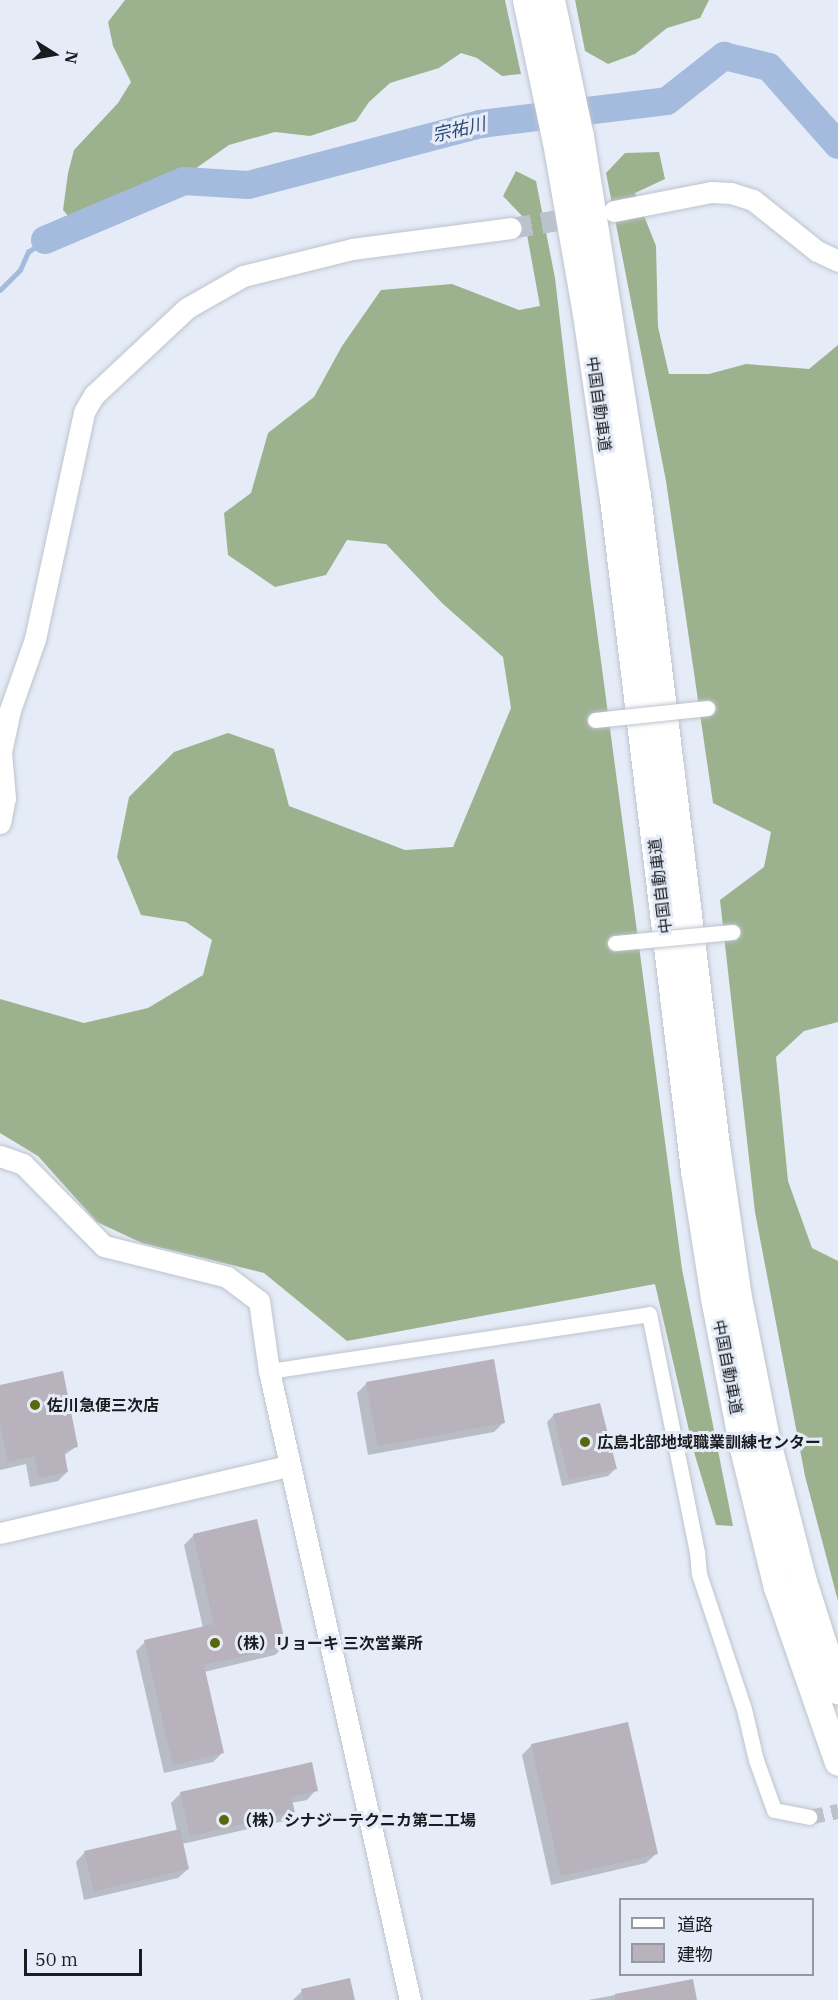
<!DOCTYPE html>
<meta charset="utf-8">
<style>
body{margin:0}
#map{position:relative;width:838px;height:2000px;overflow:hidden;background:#e5ecf7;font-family:"IBM Plex Serif","Noto Sans JP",serif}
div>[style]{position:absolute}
.forest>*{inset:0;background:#9cb28f}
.shadow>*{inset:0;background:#0003}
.stream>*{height:4.5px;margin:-2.25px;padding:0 2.25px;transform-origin:2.25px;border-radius:2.25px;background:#a5bbde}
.river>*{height:28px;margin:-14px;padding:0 14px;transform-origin:14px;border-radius:14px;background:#a5bbde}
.building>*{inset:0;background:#b8b2bd}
.street-tunnel>*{height:15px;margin-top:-7.5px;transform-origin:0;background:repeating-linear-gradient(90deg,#bcc2cc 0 15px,transparent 0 23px)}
.secondary-tunnel>*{height:21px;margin-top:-10.5px;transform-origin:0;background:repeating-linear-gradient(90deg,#bcc2cc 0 21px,transparent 0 31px)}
.roads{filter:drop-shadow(0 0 2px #bec4ce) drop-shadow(0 0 2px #bec4ce)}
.street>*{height:15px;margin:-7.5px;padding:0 7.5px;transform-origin:7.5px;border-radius:7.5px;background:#fff}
.secondary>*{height:21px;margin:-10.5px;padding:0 10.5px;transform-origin:10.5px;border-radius:10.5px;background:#fff}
.highway>*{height:27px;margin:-13.5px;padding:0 13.5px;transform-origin:13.5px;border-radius:13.5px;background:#fff}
.bridges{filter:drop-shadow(0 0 2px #bec4ce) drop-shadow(0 0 2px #bec4ce)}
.street-bridge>*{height:15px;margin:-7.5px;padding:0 7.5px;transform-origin:7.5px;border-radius:7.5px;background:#fff}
.dots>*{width:16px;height:16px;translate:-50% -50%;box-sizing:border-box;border:3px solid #e5ecf7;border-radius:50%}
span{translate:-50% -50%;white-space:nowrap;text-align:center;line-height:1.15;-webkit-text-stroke:6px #e5ecf7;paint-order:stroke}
.street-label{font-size:16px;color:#1a1c20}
.poi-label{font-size:16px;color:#1a1c20;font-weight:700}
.left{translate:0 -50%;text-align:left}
.water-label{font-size:18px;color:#2c4977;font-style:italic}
.legend{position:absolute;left:619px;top:1898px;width:195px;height:78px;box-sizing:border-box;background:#e5ecf7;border:2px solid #9499a1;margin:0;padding:8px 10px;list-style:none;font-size:18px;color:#1a1c20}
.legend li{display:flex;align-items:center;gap:12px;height:30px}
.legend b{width:30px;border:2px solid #9499a1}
.north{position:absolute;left:24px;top:24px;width:60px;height:60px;-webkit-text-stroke:4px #e5ecf7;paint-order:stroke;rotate:101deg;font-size:16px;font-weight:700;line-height:24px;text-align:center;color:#1a1c20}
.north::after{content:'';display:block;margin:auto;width:21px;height:27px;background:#1a1c20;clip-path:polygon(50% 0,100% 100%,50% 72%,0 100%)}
.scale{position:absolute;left:24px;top:1949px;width:118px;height:27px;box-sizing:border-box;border:3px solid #1a1c20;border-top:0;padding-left:8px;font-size:18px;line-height:21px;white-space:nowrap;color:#1a1c20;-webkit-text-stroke:4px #e5ecf7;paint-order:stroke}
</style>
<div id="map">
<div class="forest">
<div style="clip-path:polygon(125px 0,505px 0,521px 74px,502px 76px,477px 58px,461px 53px,439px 68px,390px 83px,369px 102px,356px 121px,310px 136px,275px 132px,229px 145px,192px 171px,69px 217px,63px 210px,68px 173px,74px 150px,118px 103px,131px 82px,113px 46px,108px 22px)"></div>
<div style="clip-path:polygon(575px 0,709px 0,700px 18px,667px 28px,635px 54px,608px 64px,585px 51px)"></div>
<div style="clip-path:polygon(659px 152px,665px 179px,635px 193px,656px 246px,658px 327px,669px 374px,709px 374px,746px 364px,809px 369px,838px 345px,838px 1022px,804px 1031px,776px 1057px,788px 1181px,812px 1248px,838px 1261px,838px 1601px,805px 1476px,755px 1212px,720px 900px,764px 867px,771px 832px,713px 803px,666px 481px,606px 173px,625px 153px)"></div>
<div style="clip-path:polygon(516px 171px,536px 181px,555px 278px,591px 586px,682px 1269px,733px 1526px,716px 1525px,694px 1452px,655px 1284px,347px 1341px,264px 1273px,142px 1243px,97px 1222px,38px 1156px,0 1133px,0 999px,84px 1023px,148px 1008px,203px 975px,212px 940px,186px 922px,141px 915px,117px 857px,129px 797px,174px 752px,228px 733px,274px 749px,289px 806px,405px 850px,453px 847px,511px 708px,503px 657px,442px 603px,386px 544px,347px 540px,326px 575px,275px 587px,228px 555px,224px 513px,251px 493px,268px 433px,314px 397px,342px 346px,381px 290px,452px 284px,519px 310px,540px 306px,524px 218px,503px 196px)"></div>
</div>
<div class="shadow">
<div style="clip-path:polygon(367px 1383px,503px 1423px,494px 1432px,368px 1455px,357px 1393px)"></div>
<div style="clip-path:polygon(0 1386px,77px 1446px,63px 1456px,67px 1472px,58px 1481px,30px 1487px,26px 1464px,0 1470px)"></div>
<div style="clip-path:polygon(554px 1415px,615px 1469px,608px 1476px,562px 1486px,547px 1422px)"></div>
<div style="clip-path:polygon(194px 1535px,285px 1646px,275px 1655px,204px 1672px,223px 1752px,213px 1762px,164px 1773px,136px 1651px,145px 1642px,203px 1628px,184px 1545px)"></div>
<div style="clip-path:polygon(532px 1745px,656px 1854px,646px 1863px,551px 1885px,522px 1755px)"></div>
<div style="clip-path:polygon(316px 1790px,307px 1800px,291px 1803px,293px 1811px,284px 1821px,182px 1844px,188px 1869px,178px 1878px,84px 1900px,76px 1862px,85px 1852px,177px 1831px,171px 1803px,181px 1793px)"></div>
<div style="clip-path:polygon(692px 1981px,696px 2000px,588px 2000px)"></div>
<div style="clip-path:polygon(302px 1991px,353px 2000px,293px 2000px)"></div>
</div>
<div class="stream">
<div style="left:0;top:290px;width:28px;rotate:-45deg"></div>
<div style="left:20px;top:270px;width:20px;rotate:-66deg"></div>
<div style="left:28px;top:252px;width:21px;rotate:-35deg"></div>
</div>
<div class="river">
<div style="left:45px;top:240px;width:151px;rotate:-23deg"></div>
<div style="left:184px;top:181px;width:64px;rotate:3.6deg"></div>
<div style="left:248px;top:185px;width:241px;rotate:-14.7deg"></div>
<div style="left:481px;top:124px;width:187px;rotate:-7deg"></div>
<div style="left:667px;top:101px;width:73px;rotate:-38.3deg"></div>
<div style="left:724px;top:56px;width:46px;rotate:13.7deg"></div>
<div style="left:769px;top:67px;width:104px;rotate:48.5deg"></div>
</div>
<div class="building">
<div style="clip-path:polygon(494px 1359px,505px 1423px,378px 1446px,366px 1382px)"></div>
<div style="clip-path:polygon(63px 1371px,78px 1447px,64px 1450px,68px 1472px,39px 1478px,34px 1456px,8px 1462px,0 1425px,0 1385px)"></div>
<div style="clip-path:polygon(600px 1403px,617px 1469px,569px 1480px,553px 1414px)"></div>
<div style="clip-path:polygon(257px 1519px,286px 1646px,204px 1665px,224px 1753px,173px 1765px,144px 1640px,214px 1624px,193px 1534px)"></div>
<div style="clip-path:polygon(628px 1722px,658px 1854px,561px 1876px,531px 1744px)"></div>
<div style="clip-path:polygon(312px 1762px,318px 1791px,291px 1797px,295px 1812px,190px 1836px,180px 1792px)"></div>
<div style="clip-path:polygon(180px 1829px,189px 1869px,94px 1891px,84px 1851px)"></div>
<div style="clip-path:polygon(350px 1978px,355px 2000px,304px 2000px,301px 1989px)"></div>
<div style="clip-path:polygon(693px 1979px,697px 2000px,615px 2000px,615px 1994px)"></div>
</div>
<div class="street-tunnel">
<div style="left:809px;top:1817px;width:30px;rotate:-12deg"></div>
</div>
<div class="secondary-tunnel">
<div style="left:511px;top:228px;width:73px;rotate:-9.5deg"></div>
</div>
<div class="roads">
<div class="street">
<div style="left:269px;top:1371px;width:384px;rotate:-8.5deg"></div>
<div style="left:649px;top:1314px;width:243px;rotate:78.6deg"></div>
<div style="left:697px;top:1552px;width:22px;rotate:85deg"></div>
<div style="left:699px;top:1574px;width:142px;rotate:71.6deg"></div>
<div style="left:744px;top:1709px;width:52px;rotate:76.8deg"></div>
<div style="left:756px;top:1760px;width:53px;rotate:70.2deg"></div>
<div style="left:774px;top:1810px;width:36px;rotate:11deg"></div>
</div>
<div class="secondary">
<div style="left:614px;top:211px;width:99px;rotate:-11.1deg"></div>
<div style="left:711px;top:192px;width:20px;rotate:3deg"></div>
<div style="left:731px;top:193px;width:23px;rotate:18deg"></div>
<div style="left:753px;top:200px;width:82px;rotate:38.6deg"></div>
<div style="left:817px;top:251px;width:23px;rotate:25deg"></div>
<div style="left:0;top:823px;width:25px;rotate:-79deg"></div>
<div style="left:5px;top:798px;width:46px;rotate:-95deg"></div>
<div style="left:1px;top:752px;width:43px;rotate:-77.9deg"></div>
<div style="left:10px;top:710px;width:75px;rotate:-70.6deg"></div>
<div style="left:35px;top:639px;width:232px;rotate:-77.8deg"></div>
<div style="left:84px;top:412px;width:20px;rotate:-60deg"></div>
<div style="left:94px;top:395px;width:127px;rotate:-43.1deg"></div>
<div style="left:187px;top:308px;width:64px;rotate:-29.7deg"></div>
<div style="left:243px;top:276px;width:112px;rotate:-13.9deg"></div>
<div style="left:352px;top:249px;width:160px;rotate:-7.5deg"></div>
<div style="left:0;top:1156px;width:24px;rotate:19deg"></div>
<div style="left:23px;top:1164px;width:115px;rotate:45.4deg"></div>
<div style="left:104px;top:1246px;width:127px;rotate:14.1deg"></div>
<div style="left:227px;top:1277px;width:40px;rotate:37deg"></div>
<div style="left:259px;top:1301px;width:71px;rotate:81.9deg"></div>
<div style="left:269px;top:1371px;width:645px;rotate:77.37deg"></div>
<div style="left:0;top:1533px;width:297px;rotate:-13.1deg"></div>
</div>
<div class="highway">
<div style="left:526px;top:0;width:145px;rotate:78.1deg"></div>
<div style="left:556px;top:142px;width:175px;rotate:80.1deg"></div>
<div style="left:586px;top:314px;width:186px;rotate:81.7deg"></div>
<div style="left:613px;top:498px;width:677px;rotate:83.13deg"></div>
<div style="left:694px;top:1170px;width:130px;rotate:81.1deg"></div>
<div style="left:714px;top:1298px;width:153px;rotate:79.1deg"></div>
<div style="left:743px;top:1448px;width:143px;rotate:76.3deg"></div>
<div style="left:777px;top:1587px;width:185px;rotate:70.8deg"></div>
<div style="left:551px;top:0;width:139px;rotate:78deg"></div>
<div style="left:580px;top:136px;width:363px;rotate:81deg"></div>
<div style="left:637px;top:495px;width:655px;rotate:83.07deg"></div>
<div style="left:716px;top:1145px;width:154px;rotate:81.8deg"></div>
<div style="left:738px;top:1297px;width:144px;rotate:78.8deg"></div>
<div style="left:766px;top:1438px;width:148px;rotate:75.5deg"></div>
<div style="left:803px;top:1581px;width:115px;rotate:72.3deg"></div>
</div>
</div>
<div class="bridges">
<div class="street-bridge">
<div style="left:595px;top:720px;width:113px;rotate:-6.1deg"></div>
<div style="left:615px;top:943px;width:118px;rotate:-5.4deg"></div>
</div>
</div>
<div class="dots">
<div style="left:35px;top:1405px;background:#59670e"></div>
<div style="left:585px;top:1442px;background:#59670e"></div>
<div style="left:215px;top:1643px;background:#59670e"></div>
<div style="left:224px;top:1820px;background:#59670e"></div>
</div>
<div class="street-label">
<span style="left:599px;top:404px;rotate:82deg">中国自動車道</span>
<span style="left:660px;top:886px;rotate:-97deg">中国自動車道</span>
<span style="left:728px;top:1367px;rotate:79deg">中国自動車道</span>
</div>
<div class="poi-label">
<span class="left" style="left:47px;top:1405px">佐川急便三次店</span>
<span class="left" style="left:597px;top:1442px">広島北部地域職業訓練センター</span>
<span class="left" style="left:227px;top:1643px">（株）リョーキ 三次営業所</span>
<span class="left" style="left:236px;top:1820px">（株）シナジーテクニカ第二工場</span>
</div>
<div class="water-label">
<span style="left:459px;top:130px;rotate:-13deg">宗祐川</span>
</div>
<ul class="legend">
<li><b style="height:8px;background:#fff"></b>道路</li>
<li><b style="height:16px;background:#b8b2bd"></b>建物</li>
</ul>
<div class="north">N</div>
<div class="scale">50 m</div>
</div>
